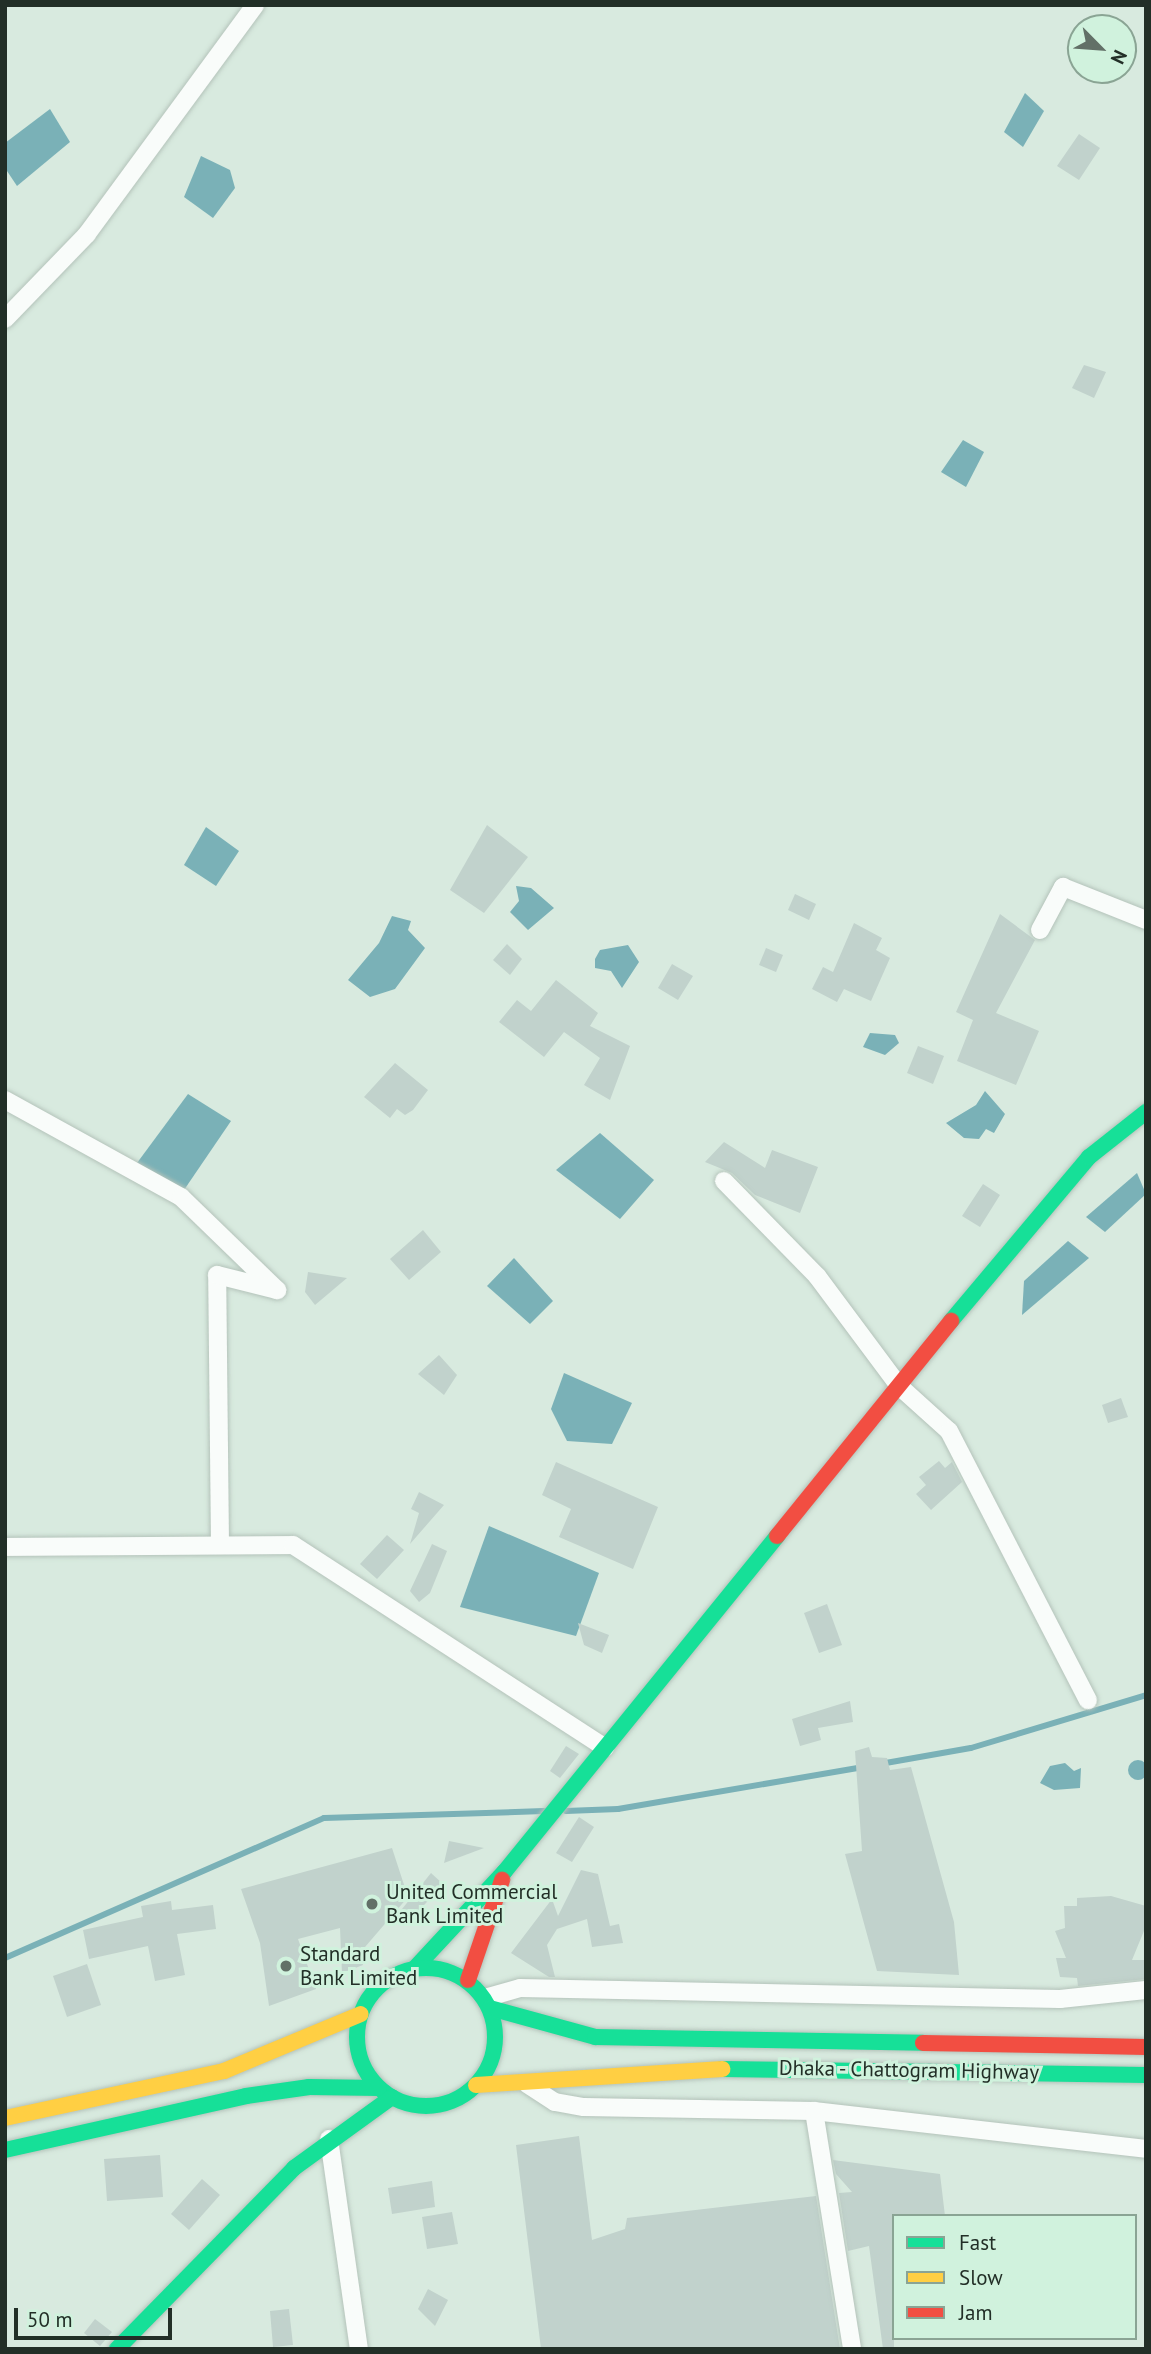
<!DOCTYPE html>
<style>
body{margin:0}
#map{position:relative;width:1151px;height:2354px;overflow:hidden;background:#d8eadf;font-family:"PT Sans",sans-serif}
div>[style]{position:absolute}
.water>*{inset:0;background:#7ab1b7}
.round{border-radius:50%}
.stream>*{height:6px;margin:-3px;padding:0 3px;transform-origin:3px;border-radius:3px;background:#7ab1b7}
.building>*{inset:0;background:#c1d2cc}
.roads{filter:drop-shadow(0 0 2px #b4c3ba) drop-shadow(0 0 2px #b4c3ba)}
.street>*{height:18px;margin:-9px;padding:0 9px;transform-origin:9px;border-radius:9px;background:#f9fcfa}
.fast>*{height:16px;margin:-8px;padding:0 8px;transform-origin:8px;border-radius:8px;background:#16e098}
.fast>.ring{margin:-8px;padding:0;box-sizing:content-box;background:none;border:16px solid #16e098;border-radius:50%}
.slow>*{height:16px;margin:-8px;padding:0 8px;transform-origin:8px;border-radius:8px;background:#ffcf43}
.jam>*{height:16px;margin:-8px;padding:0 8px;transform-origin:8px;border-radius:8px;background:#f24e42}
.dots>*{width:19px;height:19px;translate:-50% -50%;box-sizing:border-box;border:4px solid #d0f2dd;border-radius:50%}
span{translate:-50% -50%;white-space:nowrap;text-align:center;line-height:1.15;-webkit-text-stroke:6px #d0f2dd;paint-order:stroke}
.poi-label{font-size:21px;color:#222f27}
.left{translate:0 -50%;text-align:left}
.street-label{font-size:21px;color:#222f27}
.frame{position:absolute;inset:0;border:7px solid #222f27;pointer-events:none}
.legend{position:absolute;left:892px;top:2214px;width:245px;height:126px;box-sizing:border-box;background:#d0f2dd;border:2px solid #8aa494;margin:0;padding:9px 12px;list-style:none;font-size:21px;color:#222f27}
.legend li{display:flex;align-items:center;gap:14px;height:35px}
.legend b{width:35px;border:2px solid #8aa494}
.north{position:absolute;left:1067px;top:14px;width:70px;height:70px;box-sizing:border-box;background:#d0f2dd;border:2px solid #8aa494;border-radius:50%;rotate:115deg;font-size:19px;font-weight:700;line-height:28px;text-align:center;color:#222f27}
.north::after{content:'';display:block;margin:auto;width:24px;height:32px;background:#627067;clip-path:polygon(50% 0,100% 100%,50% 72%,0 100%)}
.scale{position:absolute;left:14px;top:2308px;width:158px;height:32px;box-sizing:border-box;border:4px solid #222f27;border-top:0;padding-left:9px;font-size:21px;line-height:24px;white-space:nowrap;color:#222f27;-webkit-text-stroke:5px #d0f2dd;paint-order:stroke}
</style>
<div id="map">
<div class="water">
<div style="clip-path:polygon(1025px 93px,1044px 111px,1023px 147px,1004px 132px)"></div>
<div style="clip-path:polygon(50px 109px,70px 142px,17px 186px,5px 168px,5px 143px)"></div>
<div style="clip-path:polygon(201px 156px,230px 170px,235px 188px,213px 218px,184px 197px)"></div>
<div style="clip-path:polygon(963px 440px,984px 452px,966px 487px,941px 472px)"></div>
<div style="clip-path:polygon(206px 827px,239px 851px,216px 886px,184px 865px)"></div>
<div style="clip-path:polygon(516px 886px,531px 888px,554px 908px,528px 930px,510px 912px,519px 901px)"></div>
<div style="clip-path:polygon(392px 916px,411px 921px,408px 930px,425px 948px,395px 989px,370px 997px,348px 980px,379px 943px)"></div>
<div style="clip-path:polygon(628px 945px,639px 962px,622px 988px,611px 971px,595px 968px,595px 959px,600px 950px)"></div>
<div style="clip-path:polygon(870px 1033px,895px 1035px,899px 1043px,885px 1055px,863px 1047px)"></div>
<div style="clip-path:polygon(985px 1091px,1005px 1114px,994px 1133px,986px 1129px,979px 1139px,964px 1138px,946px 1123px,976px 1105px)"></div>
<div style="clip-path:polygon(188px 1094px,231px 1121px,184px 1190px,137px 1163px)"></div>
<div style="clip-path:polygon(600px 1133px,654px 1180px,620px 1219px,556px 1170px)"></div>
<div style="clip-path:polygon(1137px 1173px,1146px 1194px,1105px 1232px,1086px 1217px)"></div>
<div style="clip-path:polygon(1068px 1241px,1089px 1258px,1022px 1315px,1024px 1281px)"></div>
<div style="clip-path:polygon(514px 1258px,553px 1301px,530px 1324px,487px 1286px)"></div>
<div style="clip-path:polygon(564px 1373px,632px 1403px,612px 1444px,567px 1441px,551px 1409px)"></div>
<div style="clip-path:polygon(489px 1526px,599px 1573px,576px 1636px,460px 1607px)"></div>
<div class="round" style="left:1128px;top:1760px;width:20px;height:20px"></div>
<div style="clip-path:polygon(1065px 1763px,1074px 1771px,1081px 1768px,1080px 1788px,1054px 1790px,1040px 1783px,1050px 1766px)"></div>
</div>
<div class="stream">
<div style="left:880px;top:1764px;width:92px;rotate:-10deg"></div>
<div style="left:971px;top:1748px;width:183px;rotate:-16.8deg"></div>
<div style="left:566px;top:1811px;width:52px;rotate:-2.2deg"></div>
<div style="left:618px;top:1809px;width:249px;rotate:-9.7deg"></div>
<div style="left:5px;top:1958px;width:348px;rotate:-23.7deg"></div>
<div style="left:324px;top:1818px;width:220px;rotate:-1.8deg"></div>
</div>
<div class="building">
<div style="clip-path:polygon(1079px 134px,1100px 148px,1079px 180px,1057px 166px)"></div>
<div style="clip-path:polygon(1084px 365px,1106px 372px,1094px 398px,1072px 388px)"></div>
<div style="clip-path:polygon(487px 825px,528px 857px,484px 913px,450px 890px)"></div>
<div style="clip-path:polygon(795px 894px,816px 904px,809px 920px,788px 910px)"></div>
<div style="clip-path:polygon(1000px 914px,1035px 940px,996px 1013px,1039px 1031px,1016px 1085px,957px 1061px,973px 1020px,956px 1012px)"></div>
<div style="clip-path:polygon(854px 923px,882px 938px,876px 950px,890px 958px,871px 1001px,844px 989px,837px 1002px,812px 989px,823px 967px,833px 972px)"></div>
<div style="clip-path:polygon(507px 944px,522px 959px,510px 975px,493px 960px)"></div>
<div style="clip-path:polygon(766px 948px,783px 955px,776px 972px,759px 965px)"></div>
<div style="clip-path:polygon(672px 964px,693px 976px,678px 1000px,658px 988px)"></div>
<div style="clip-path:polygon(556px 980px,598px 1013px,590px 1026px,630px 1046px,610px 1100px,584px 1085px,600px 1058px,564px 1032px,544px 1057px,499px 1022px,517px 1000px,531px 1011px)"></div>
<div style="clip-path:polygon(918px 1046px,944px 1056px,933px 1084px,907px 1073px)"></div>
<div style="clip-path:polygon(395px 1063px,428px 1090px,413px 1110px,405px 1115px,397px 1109px,390px 1118px,364px 1097px)"></div>
<div style="clip-path:polygon(724px 1142px,765px 1168px,772px 1150px,818px 1167px,800px 1213px,755px 1195px,732px 1173px,705px 1162px)"></div>
<div style="clip-path:polygon(983px 1184px,1000px 1195px,980px 1227px,962px 1216px)"></div>
<div style="clip-path:polygon(423px 1230px,441px 1252px,409px 1280px,390px 1259px)"></div>
<div style="clip-path:polygon(308px 1272px,347px 1278px,315px 1305px,305px 1292px)"></div>
<div style="clip-path:polygon(439px 1355px,457px 1375px,444px 1395px,418px 1374px)"></div>
<div style="clip-path:polygon(1121px 1398px,1128px 1417px,1108px 1423px,1102px 1405px)"></div>
<div style="clip-path:polygon(939px 1461px,945px 1468px,952px 1462px,962px 1482px,931px 1510px,916px 1494px,926px 1485px,919px 1477px)"></div>
<div style="clip-path:polygon(556px 1462px,658px 1507px,633px 1569px,559px 1537px,571px 1509px,542px 1495px)"></div>
<div style="clip-path:polygon(419px 1492px,444px 1505px,410px 1544px,419px 1513px,411px 1509px)"></div>
<div style="clip-path:polygon(387px 1535px,404px 1550px,377px 1579px,360px 1564px)"></div>
<div style="clip-path:polygon(432px 1544px,447px 1551px,430px 1593px,419px 1602px,410px 1591px)"></div>
<div style="clip-path:polygon(827px 1604px,842px 1645px,819px 1653px,804px 1613px)"></div>
<div style="clip-path:polygon(578px 1623px,609px 1635px,602px 1653px,584px 1645px)"></div>
<div style="clip-path:polygon(850px 1701px,853px 1722px,818px 1728px,821px 1740px,800px 1746px,792px 1719px)"></div>
<div style="clip-path:polygon(566px 1746px,579px 1754px,560px 1778px,550px 1771px)"></div>
<div style="clip-path:polygon(869px 1747px,872px 1757px,887px 1758px,890px 1770px,911px 1767px,954px 1922px,959px 1975px,877px 1971px,845px 1854px,862px 1851px,855px 1751px)"></div>
<div style="clip-path:polygon(579px 1817px,594px 1827px,572px 1862px,556px 1853px)"></div>
<div style="clip-path:polygon(449px 1841px,484px 1848px,444px 1863px)"></div>
<div style="clip-path:polygon(392px 1848px,408px 1897px,359px 1954px,363px 1965px,342px 1973px,340px 1928px,298px 1939px,316px 1989px,269px 2006px,260px 1943px,241px 1889px)"></div>
<div style="clip-path:polygon(581px 1870px,598px 1874px,610px 1926px,619px 1924px,623px 1943px,592px 1947px,587px 1919px,557px 1929px,547px 1945px,555px 1977px,549px 1977px,511px 1953px,552px 1899px,558px 1916px)"></div>
<div style="clip-path:polygon(431px 1873px,443px 1884px,408px 1923px,398px 1914px)"></div>
<div style="clip-path:polygon(1111px 1896px,1146px 1906px,1146px 1926px,1132px 1960px,1146px 1960px,1146px 1979px,1078px 1986px,1077px 1978px,1060px 1977px,1056px 1958px,1066px 1958px,1055px 1931px,1065px 1928px,1064px 1906px,1077px 1906px,1077px 1898px)"></div>
<div style="clip-path:polygon(171px 1901px,172px 1910px,213px 1905px,216px 1929px,177px 1934px,185px 1975px,155px 1981px,148px 1946px,89px 1959px,83px 1930px,143px 1917px,141px 1906px)"></div>
<div style="clip-path:polygon(87px 1964px,101px 2005px,67px 2017px,53px 1976px)"></div>
<div style="clip-path:polygon(579px 2136px,592px 2240px,625px 2229px,627px 2218px,816px 2196px,840px 2349px,541px 2349px,516px 2145px)"></div>
<div style="clip-path:polygon(160px 2155px,163px 2197px,107px 2201px,104px 2159px)"></div>
<div style="clip-path:polygon(833px 2160px,940px 2174px,945px 2216px,894px 2216px,894px 2349px,883px 2349px,869px 2246px,848px 2251px,839px 2193px,852px 2192px,836px 2174px)"></div>
<div style="clip-path:polygon(202px 2179px,220px 2195px,189px 2230px,171px 2214px)"></div>
<div style="clip-path:polygon(432px 2181px,435px 2207px,392px 2214px,388px 2188px)"></div>
<div style="clip-path:polygon(452px 2212px,458px 2244px,427px 2249px,422px 2217px)"></div>
<div style="clip-path:polygon(428px 2289px,448px 2300px,435px 2326px,418px 2309px)"></div>
<div style="clip-path:polygon(289px 2309px,293px 2345px,273px 2347px,270px 2311px)"></div>
<div style="clip-path:polygon(95px 2319px,112px 2332px,100px 2346px,84px 2333px)"></div>
</div>
<div class="roads">
<div class="street">
<div style="left:5px;top:319px;width:118px;rotate:-46deg"></div>
<div style="left:87px;top:234px;width:284px;rotate:-53.7deg"></div>
<div style="left:1040px;top:930px;width:49px;rotate:-61.9deg"></div>
<div style="left:1063px;top:887px;width:89px;rotate:21.7deg"></div>
<div style="left:5px;top:1100px;width:201px;rotate:28.9deg"></div>
<div style="left:181px;top:1197px;width:134px;rotate:44.1deg"></div>
<div style="left:724px;top:1181px;width:133px;rotate:45.6deg"></div>
<div style="left:817px;top:1276px;width:137px;rotate:53.3deg"></div>
<div style="left:899px;top:1386px;width:67px;rotate:42deg"></div>
<div style="left:949px;top:1431px;width:303px;rotate:62.7deg"></div>
<div style="left:220px;top:1545px;width:270px;rotate:-90.6deg"></div>
<div style="left:217px;top:1275px;width:62px;rotate:14deg"></div>
<div style="left:5px;top:1547px;width:288px;rotate:-0.4deg"></div>
<div style="left:293px;top:1545px;width:372px;rotate:33deg"></div>
<div style="left:485px;top:1998px;width:36px;rotate:-16deg"></div>
<div style="left:520px;top:1988px;width:540px;rotate:1.17deg"></div>
<div style="left:1060px;top:1999px;width:86px;rotate:-6deg"></div>
<div style="left:527px;top:2084px;width:33px;rotate:33deg"></div>
<div style="left:555px;top:2102px;width:29px;rotate:10deg"></div>
<div style="left:584px;top:2107px;width:230px;rotate:1deg"></div>
<div style="left:814px;top:2111px;width:334px;rotate:6.5deg"></div>
<div style="left:814px;top:2111px;width:241px;rotate:80.9deg"></div>
<div style="left:329px;top:2139px;width:212px;rotate:81.9deg"></div>
</div>
<div class="fast">
<div style="left:951px;top:1321px;width:214px;rotate:-49.9deg"></div>
<div style="left:1089px;top:1157px;width:73px;rotate:-38.3deg"></div>
<div style="left:415px;top:1968px;width:132px;rotate:-47.1deg"></div>
<div style="left:505px;top:1871px;width:432px;rotate:-50.9deg"></div>
<div class="ring" style="left:357px;top:1968px;width:122px;height:122px"></div>
<div style="left:490px;top:2008px;width:109px;rotate:15.4deg"></div>
<div style="left:595px;top:2037px;width:328px;rotate:1deg"></div>
<div style="left:722px;top:2069px;width:424px;rotate:0.8deg"></div>
<div style="left:5px;top:2150px;width:247px;rotate:-12.6deg"></div>
<div style="left:246px;top:2096px;width:64px;rotate:-8.1deg"></div>
<div style="left:309px;top:2087px;width:70px;rotate:0.8deg"></div>
<div style="left:117px;top:2349px;width:253px;rotate:-45.6deg"></div>
<div style="left:294px;top:2168px;width:121px;rotate:-35.9deg"></div>
</div>
<div class="slow">
<div style="left:476px;top:2085px;width:247px;rotate:-3.7deg"></div>
<div style="left:5px;top:2118px;width:224px;rotate:-12.1deg"></div>
<div style="left:224px;top:2071px;width:148px;rotate:-22.6deg"></div>
</div>
<div class="jam">
<div style="left:777px;top:1536px;width:277px;rotate:-51deg"></div>
<div style="left:468px;top:1980px;width:106px;rotate:-71.2deg"></div>
<div style="left:923px;top:2043px;width:223px;rotate:1deg"></div>
</div>
</div>
<div class="dots">
<div style="left:372px;top:1904px;background:#627067"></div>
<div style="left:286px;top:1966px;background:#627067"></div>
</div>
<div class="poi-label">
<span class="left" style="left:386px;top:1904px">United Commercial<br>Bank Limited</span>
<span class="left" style="left:300px;top:1966px">Standard<br>Bank Limited</span>
</div>
<div class="street-label">
<span style="left:909px;top:2070px;rotate:1deg">Dhaka - Chattogram Highway</span>
</div>
<div class="frame"></div>
<ul class="legend">
<li><b style="height:9px;background:#16e098"></b>Fast</li>
<li><b style="height:9px;background:#ffcf43"></b>Slow</li>
<li><b style="height:9px;background:#f24e42"></b>Jam</li>
</ul>
<div class="north">N</div>
<div class="scale">50 m</div>
</div>
